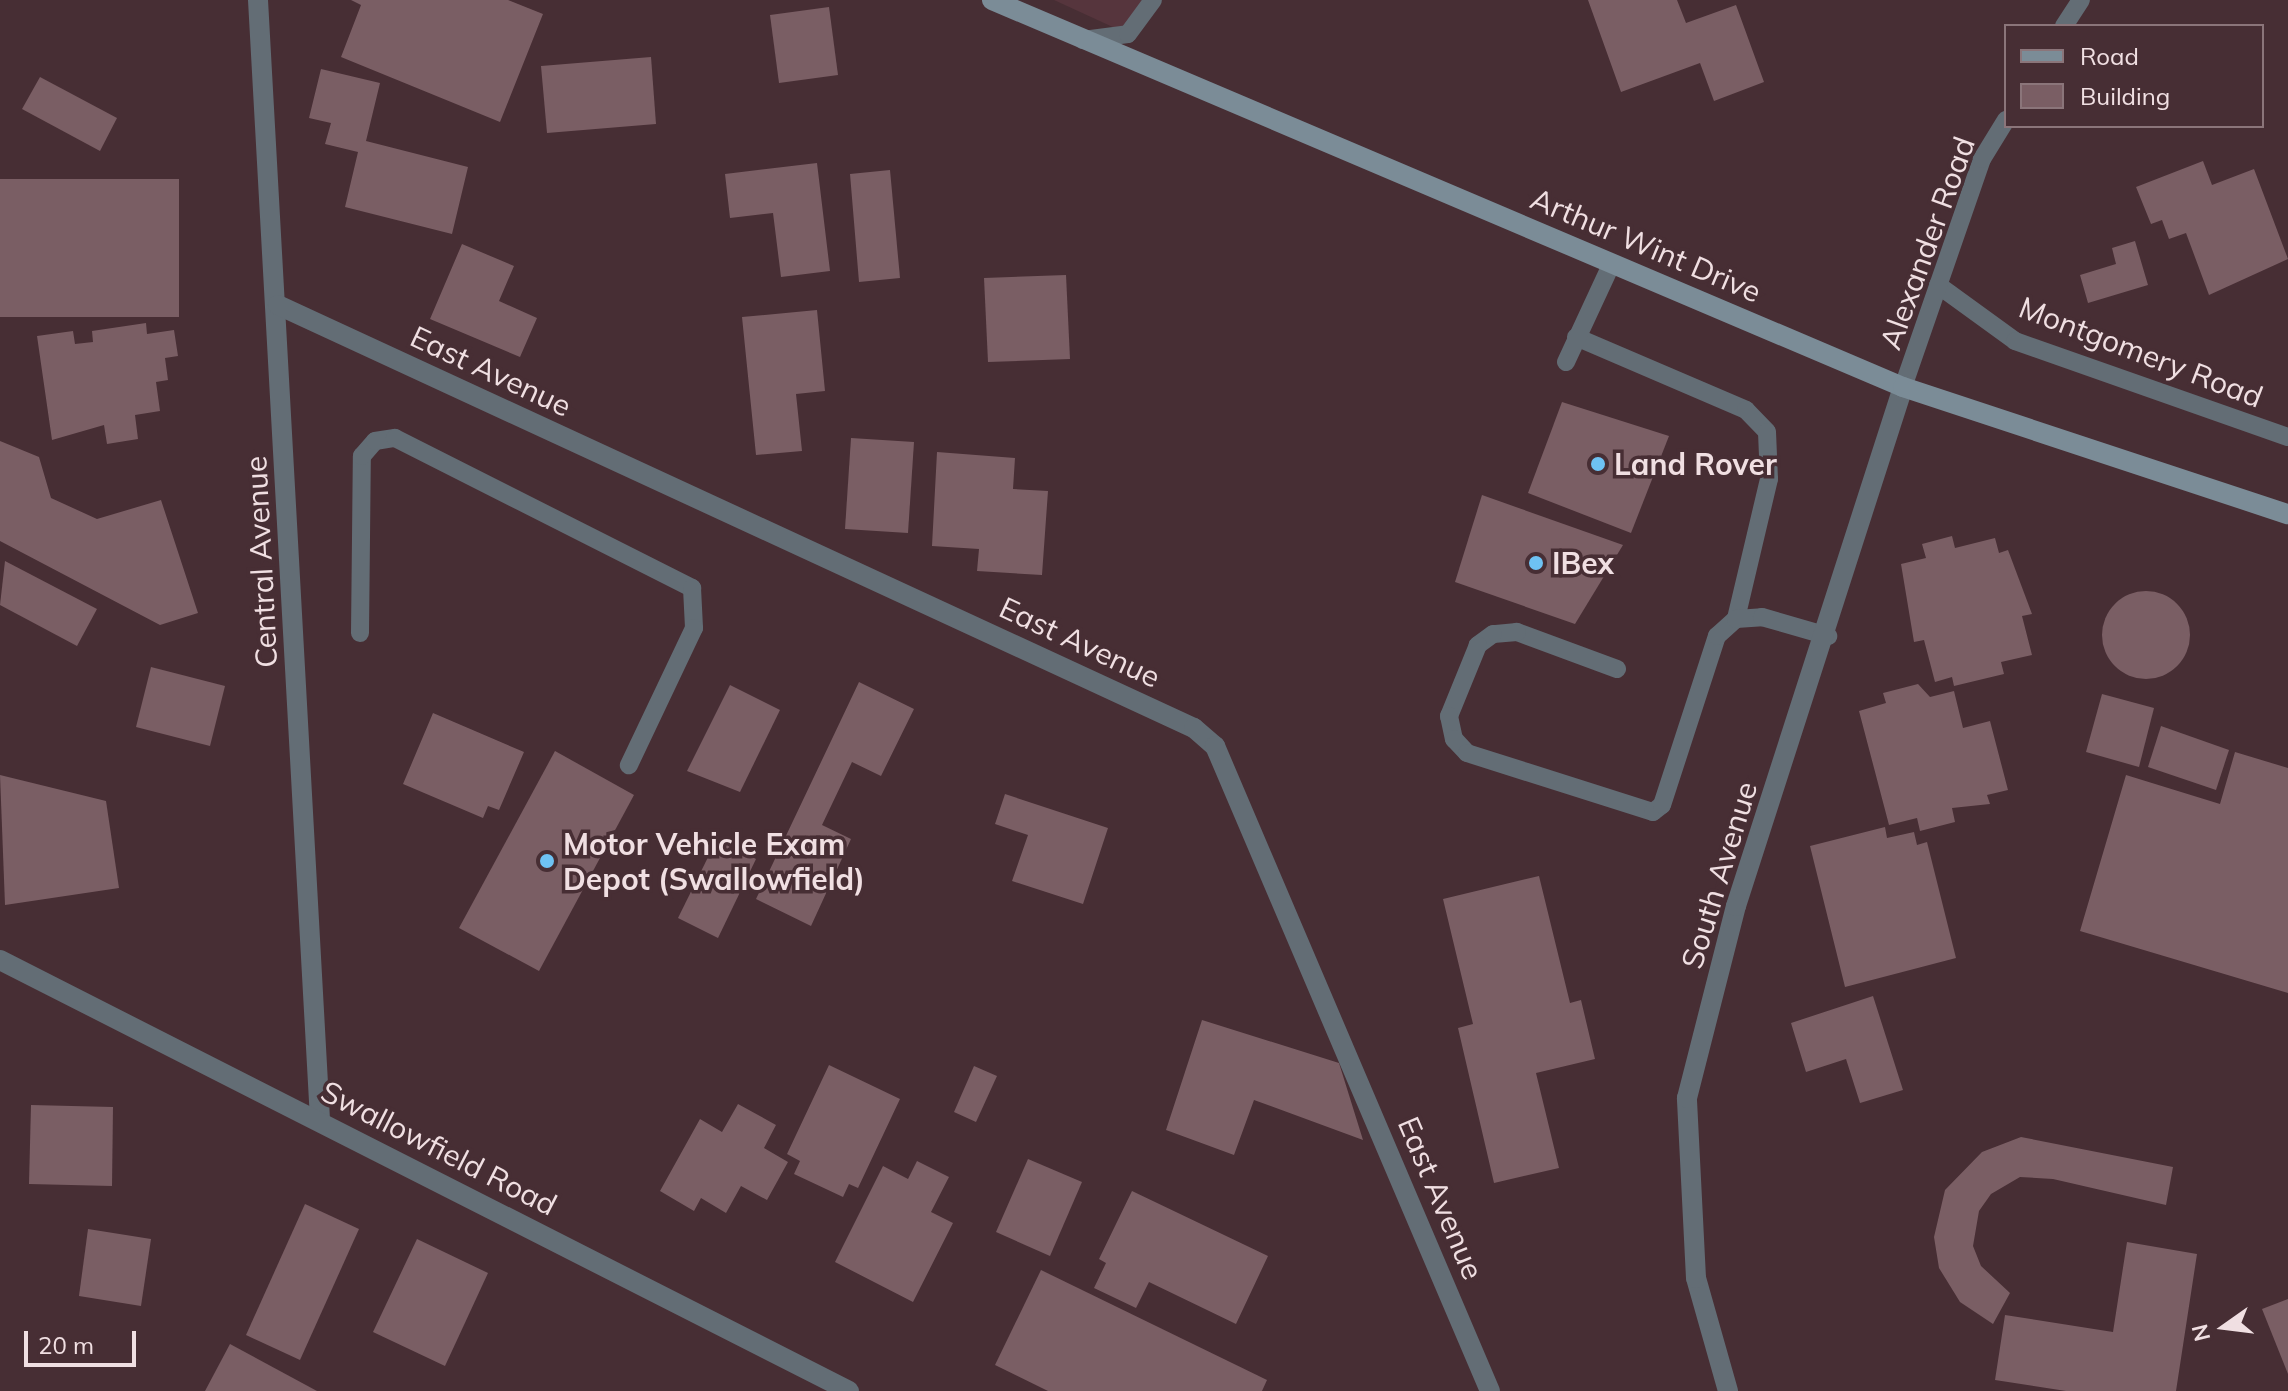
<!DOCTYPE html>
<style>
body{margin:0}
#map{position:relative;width:2288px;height:1391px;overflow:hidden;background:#472e34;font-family:Mulish,sans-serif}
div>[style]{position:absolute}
.built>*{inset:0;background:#56353d}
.building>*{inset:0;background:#7a5e64}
.round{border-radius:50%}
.lane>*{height:18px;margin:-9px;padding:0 9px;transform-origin:9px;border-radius:9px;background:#636d75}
.street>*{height:20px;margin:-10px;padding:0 10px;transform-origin:10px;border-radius:10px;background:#636d75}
.secondary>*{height:20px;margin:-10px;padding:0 10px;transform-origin:10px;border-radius:10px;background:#7b8c97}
.dots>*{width:22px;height:22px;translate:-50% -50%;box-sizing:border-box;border:4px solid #472e34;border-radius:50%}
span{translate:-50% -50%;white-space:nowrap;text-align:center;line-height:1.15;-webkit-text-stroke:7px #472e34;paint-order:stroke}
.street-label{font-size:30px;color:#f0dfe2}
.poi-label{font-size:30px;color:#f0dfe2;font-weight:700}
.left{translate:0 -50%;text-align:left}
.legend{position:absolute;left:2004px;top:24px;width:260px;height:104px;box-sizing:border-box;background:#472e34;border:2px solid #8b757a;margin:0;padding:10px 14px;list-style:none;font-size:24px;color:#f0dfe2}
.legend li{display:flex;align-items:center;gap:16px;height:40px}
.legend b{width:40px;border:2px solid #8b757a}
.north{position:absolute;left:2184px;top:1287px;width:80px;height:80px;-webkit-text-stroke:6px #472e34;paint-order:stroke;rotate:256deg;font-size:22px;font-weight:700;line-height:32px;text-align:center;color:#f0dfe2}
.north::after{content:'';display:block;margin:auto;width:28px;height:36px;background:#f0dfe2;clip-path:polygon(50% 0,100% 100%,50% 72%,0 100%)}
.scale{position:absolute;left:24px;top:1331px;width:112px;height:36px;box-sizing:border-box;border:4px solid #f0dfe2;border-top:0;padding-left:10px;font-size:24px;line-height:28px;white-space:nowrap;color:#f0dfe2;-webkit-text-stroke:6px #472e34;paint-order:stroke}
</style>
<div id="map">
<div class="built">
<div style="clip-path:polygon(1054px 0,1145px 0,1128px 34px)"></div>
</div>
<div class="building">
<div style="clip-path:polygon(351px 0,508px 0,543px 14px,500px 122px,341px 57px,361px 5px)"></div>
<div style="clip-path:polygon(1588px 0,1677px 0,1686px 23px,1736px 5px,1764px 82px,1714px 101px,1700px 63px,1621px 92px)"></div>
<div style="clip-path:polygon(829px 7px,838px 75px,779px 83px,770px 15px)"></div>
<div style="clip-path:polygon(651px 57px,656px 124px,547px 133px,541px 66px)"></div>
<div style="clip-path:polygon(321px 69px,380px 83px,366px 141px,468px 167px,452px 234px,345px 207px,358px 152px,325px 144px,331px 123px,309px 118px)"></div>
<div style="clip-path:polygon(40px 77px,117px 118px,100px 151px,22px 109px)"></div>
<div style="clip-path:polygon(2203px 161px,2212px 185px,2254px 169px,2288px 259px,2209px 295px,2186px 233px,2169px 239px,2162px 220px,2151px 224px,2136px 187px)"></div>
<div style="clip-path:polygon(817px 163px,830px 271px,781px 277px,773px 213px,730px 218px,725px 174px)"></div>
<div style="clip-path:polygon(890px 170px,900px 278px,859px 282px,850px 174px)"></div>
<div style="clip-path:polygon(0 179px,179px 179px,179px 317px,0 317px)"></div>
<div style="clip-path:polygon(2135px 241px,2148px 285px,2088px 303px,2080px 275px,2116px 264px,2112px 248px)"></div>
<div style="clip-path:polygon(462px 244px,514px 266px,499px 301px,537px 318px,520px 357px,430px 319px)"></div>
<div style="clip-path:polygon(1066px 275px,1070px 359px,988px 362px,984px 278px)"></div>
<div style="clip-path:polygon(817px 310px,825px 391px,796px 394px,802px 451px,756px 455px,742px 317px)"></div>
<div style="clip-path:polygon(146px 323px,147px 334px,174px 330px,178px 356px,165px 358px,168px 380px,156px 382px,160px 411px,135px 415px,138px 439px,107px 444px,104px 425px,52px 440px,37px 336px,73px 331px,75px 344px,93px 342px,92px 331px)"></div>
<div style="clip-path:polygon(1562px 402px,1669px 436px,1631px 533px,1528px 493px)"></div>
<div style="clip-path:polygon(851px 438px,914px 442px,908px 533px,845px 529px)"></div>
<div style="clip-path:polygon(0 441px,39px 457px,51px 498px,97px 519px,161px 500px,198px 613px,160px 625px,0 541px)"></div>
<div style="clip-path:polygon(937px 452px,1015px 458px,1013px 489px,1048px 491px,1042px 575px,977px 571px,979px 549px,932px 546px)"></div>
<div style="clip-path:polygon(1482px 495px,1623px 545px,1575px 624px,1455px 582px)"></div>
<div style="clip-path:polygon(1952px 536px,1955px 548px,1995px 538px,1999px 553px,2008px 550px,2032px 614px,2022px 616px,2032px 655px,2001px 662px,2004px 674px,1954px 686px,1952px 677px,1935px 682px,1924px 640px,1914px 642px,1901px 564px,1926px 558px,1922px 544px)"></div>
<div style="clip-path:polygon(5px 561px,97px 609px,77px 646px,0 605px)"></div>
<div class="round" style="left:2102px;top:591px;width:88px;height:88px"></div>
<div style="clip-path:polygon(151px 667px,225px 686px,210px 746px,136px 727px)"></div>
<div style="clip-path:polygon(859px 682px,914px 709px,881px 776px,852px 762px,822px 825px,851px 839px,811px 926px,756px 899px)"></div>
<div style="clip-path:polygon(1918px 684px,1930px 697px,1954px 691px,1963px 728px,1990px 721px,2008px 790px,1987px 795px,1990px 804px,1952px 808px,1955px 822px,1920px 831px,1917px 818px,1889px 825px,1859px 711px,1886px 703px,1883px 693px)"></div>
<div style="clip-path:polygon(730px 685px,780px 710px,740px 792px,687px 771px)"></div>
<div style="clip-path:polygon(2102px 694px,2154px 708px,2139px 767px,2086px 752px)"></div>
<div style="clip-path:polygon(433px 713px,524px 752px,499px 810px,488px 806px,483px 818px,403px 784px)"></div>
<div style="clip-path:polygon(2161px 726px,2229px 750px,2216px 790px,2148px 767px)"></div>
<div style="clip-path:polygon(555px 751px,634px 795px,539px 971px,459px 928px)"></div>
<div style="clip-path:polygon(2235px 752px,2288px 768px,2288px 993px,2080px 931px,2126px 775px,2220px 804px)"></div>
<div style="clip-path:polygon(0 775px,106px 801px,119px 888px,5px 905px)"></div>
<div style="clip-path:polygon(1005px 794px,1108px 828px,1083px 904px,1012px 881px,1028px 835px,995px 824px)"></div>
<div style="clip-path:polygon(1885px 827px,1887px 838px,1914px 832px,1917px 845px,1927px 842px,1956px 958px,1845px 987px,1810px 846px)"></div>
<div style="clip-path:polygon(717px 839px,756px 859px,718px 938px,678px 918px)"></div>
<div style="clip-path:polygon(1539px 876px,1570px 1003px,1581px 1000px,1595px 1059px,1536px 1073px,1559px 1168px,1494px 1183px,1458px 1028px,1473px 1024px,1443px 899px)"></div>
<div style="clip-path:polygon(1873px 996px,1903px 1090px,1860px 1103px,1846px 1059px,1806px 1072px,1791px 1023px)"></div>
<div style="clip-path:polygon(1202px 1020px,1339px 1063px,1363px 1140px,1254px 1100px,1234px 1155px,1166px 1130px)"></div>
<div style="clip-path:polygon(829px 1065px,900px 1099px,858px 1188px,849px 1184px,843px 1197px,794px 1174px,800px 1161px,787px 1154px)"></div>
<div style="clip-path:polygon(974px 1066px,997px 1076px,976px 1122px,954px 1112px)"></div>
<div style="clip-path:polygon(738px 1104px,776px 1125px,764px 1148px,788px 1162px,767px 1200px,741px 1186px,726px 1213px,701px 1198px,694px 1211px,660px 1191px,700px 1119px,722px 1132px)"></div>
<div style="clip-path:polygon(31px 1105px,113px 1107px,112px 1186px,29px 1184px)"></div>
<div style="clip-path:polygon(2021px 1137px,2173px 1167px,2166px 1205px,2053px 1179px,2020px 1177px,1991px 1194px,1979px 1211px,1973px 1246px,1981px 1266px,2010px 1293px,1993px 1324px,1960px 1302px,1939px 1268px,1934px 1237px,1945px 1190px,1982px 1152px)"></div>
<div style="clip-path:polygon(1028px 1159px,1082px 1182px,1050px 1256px,996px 1232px)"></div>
<div style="clip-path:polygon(917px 1161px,949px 1177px,931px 1212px,953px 1223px,913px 1302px,835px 1262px,883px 1166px,908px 1179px)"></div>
<div style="clip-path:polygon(1132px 1191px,1268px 1256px,1236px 1324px,1149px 1282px,1136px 1308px,1094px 1288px,1106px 1263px,1099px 1259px)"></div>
<div style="clip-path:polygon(305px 1204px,359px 1229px,300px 1360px,246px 1335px)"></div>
<div style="clip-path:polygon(88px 1229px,151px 1239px,141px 1306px,79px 1296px)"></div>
<div style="clip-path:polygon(417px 1239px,488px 1273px,445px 1366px,373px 1332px)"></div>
<div style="clip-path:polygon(2127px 1242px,2197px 1254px,2176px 1391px,2066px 1391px,1995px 1380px,2005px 1315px,2113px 1332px)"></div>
<div style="clip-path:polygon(1041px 1270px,1267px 1380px,1262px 1391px,1048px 1391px,995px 1365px)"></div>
<div style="clip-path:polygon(2288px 1299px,2288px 1374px,2262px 1309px)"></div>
<div style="clip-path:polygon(230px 1344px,317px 1391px,205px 1391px)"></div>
</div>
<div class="lane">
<div style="left:2064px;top:26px;width:31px;rotate:-57deg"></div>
<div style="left:1083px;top:40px;width:45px;rotate:-7.6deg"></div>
<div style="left:1128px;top:34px;width:42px;rotate:-53.7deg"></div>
<div style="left:1938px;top:285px;width:95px;rotate:36deg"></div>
<div style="left:2015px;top:341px;width:289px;rotate:19.4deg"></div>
<div style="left:1576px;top:337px;width:185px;rotate:23.2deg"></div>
<div style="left:1746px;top:410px;width:30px;rotate:46deg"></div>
<div style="left:1767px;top:432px;width:47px;rotate:87.6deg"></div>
<div style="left:1769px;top:479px;width:144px;rotate:103.3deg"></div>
<div style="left:1566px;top:362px;width:109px;rotate:-65.1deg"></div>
<div style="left:1903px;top:387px;width:241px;rotate:-70.9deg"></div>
<div style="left:1982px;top:159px;width:46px;rotate:-58.4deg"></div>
<div style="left:360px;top:633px;width:177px;rotate:-89.4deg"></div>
<div style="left:362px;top:456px;width:20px;rotate:-49deg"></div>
<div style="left:375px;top:441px;width:20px;rotate:-9deg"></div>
<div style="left:395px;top:438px;width:333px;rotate:26.8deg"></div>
<div style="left:692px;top:588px;width:40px;rotate:87.1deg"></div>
<div style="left:694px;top:628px;width:152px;rotate:115.4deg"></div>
<div style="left:1617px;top:669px;width:107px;rotate:-159.7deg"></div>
<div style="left:1517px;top:632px;width:24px;rotate:175deg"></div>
<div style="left:1493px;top:634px;width:19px;rotate:144deg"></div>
<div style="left:1478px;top:645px;width:77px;rotate:112.2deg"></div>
<div style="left:1449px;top:716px;width:24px;rotate:78deg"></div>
<div style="left:1454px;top:739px;width:19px;rotate:47deg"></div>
<div style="left:1467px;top:753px;width:195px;rotate:17.6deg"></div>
<div style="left:1653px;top:812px;width:11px;rotate:-38deg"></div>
<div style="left:1662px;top:805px;width:178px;rotate:-72deg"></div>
<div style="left:1717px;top:636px;width:25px;rotate:-42deg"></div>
<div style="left:1736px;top:619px;width:26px;rotate:-4deg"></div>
<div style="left:1762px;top:617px;width:69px;rotate:16.1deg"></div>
</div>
<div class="street">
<div style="left:258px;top:0;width:1122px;rotate:86.83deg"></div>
<div style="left:278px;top:305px;width:1009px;rotate:24.79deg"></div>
<div style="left:1194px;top:728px;width:28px;rotate:41deg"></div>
<div style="left:1215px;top:746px;width:701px;rotate:66.91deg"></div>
<div style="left:0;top:960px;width:952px;rotate:26.91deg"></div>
<div style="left:1728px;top:1391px;width:117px;rotate:-105.8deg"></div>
<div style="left:1696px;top:1278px;width:180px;rotate:-92.9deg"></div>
<div style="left:1687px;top:1098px;width:198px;rotate:-75.7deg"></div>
<div style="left:1736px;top:906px;width:545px;rotate:-72.16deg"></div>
</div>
<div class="secondary">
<div style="left:992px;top:0;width:990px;rotate:23.02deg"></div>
<div style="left:1903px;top:387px;width:405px;rotate:18.3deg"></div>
</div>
<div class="dots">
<div style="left:1598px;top:464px;background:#6ec2f3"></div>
<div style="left:1536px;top:563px;background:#6ec2f3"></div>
<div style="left:547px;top:861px;background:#6ec2f3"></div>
</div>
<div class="street-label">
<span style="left:1927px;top:243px;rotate:-70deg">Alexander Road</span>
<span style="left:1646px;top:245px;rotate:23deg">Arthur Wint Drive</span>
<span style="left:2141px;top:352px;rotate:21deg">Montgomery Road</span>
<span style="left:491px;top:371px;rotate:25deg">East Avenue</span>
<span style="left:261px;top:562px;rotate:-93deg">Central Avenue</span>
<span style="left:1080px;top:642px;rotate:25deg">East Avenue</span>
<span style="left:1719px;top:875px;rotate:-73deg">South Avenue</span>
<span style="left:439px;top:1148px;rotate:27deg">Swallowfield Road</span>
<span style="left:1441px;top:1198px;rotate:67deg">East Avenue</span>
</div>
<div class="poi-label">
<span class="left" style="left:1614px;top:464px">Land Rover</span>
<span class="left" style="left:1552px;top:563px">IBex</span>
<span class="left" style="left:563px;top:861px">Motor Vehicle Exam<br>Depot (Swallowfield)</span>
</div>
<ul class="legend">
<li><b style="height:10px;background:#7b8c97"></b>Road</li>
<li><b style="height:22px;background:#7a5e64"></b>Building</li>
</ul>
<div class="north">N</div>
<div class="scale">20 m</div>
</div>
